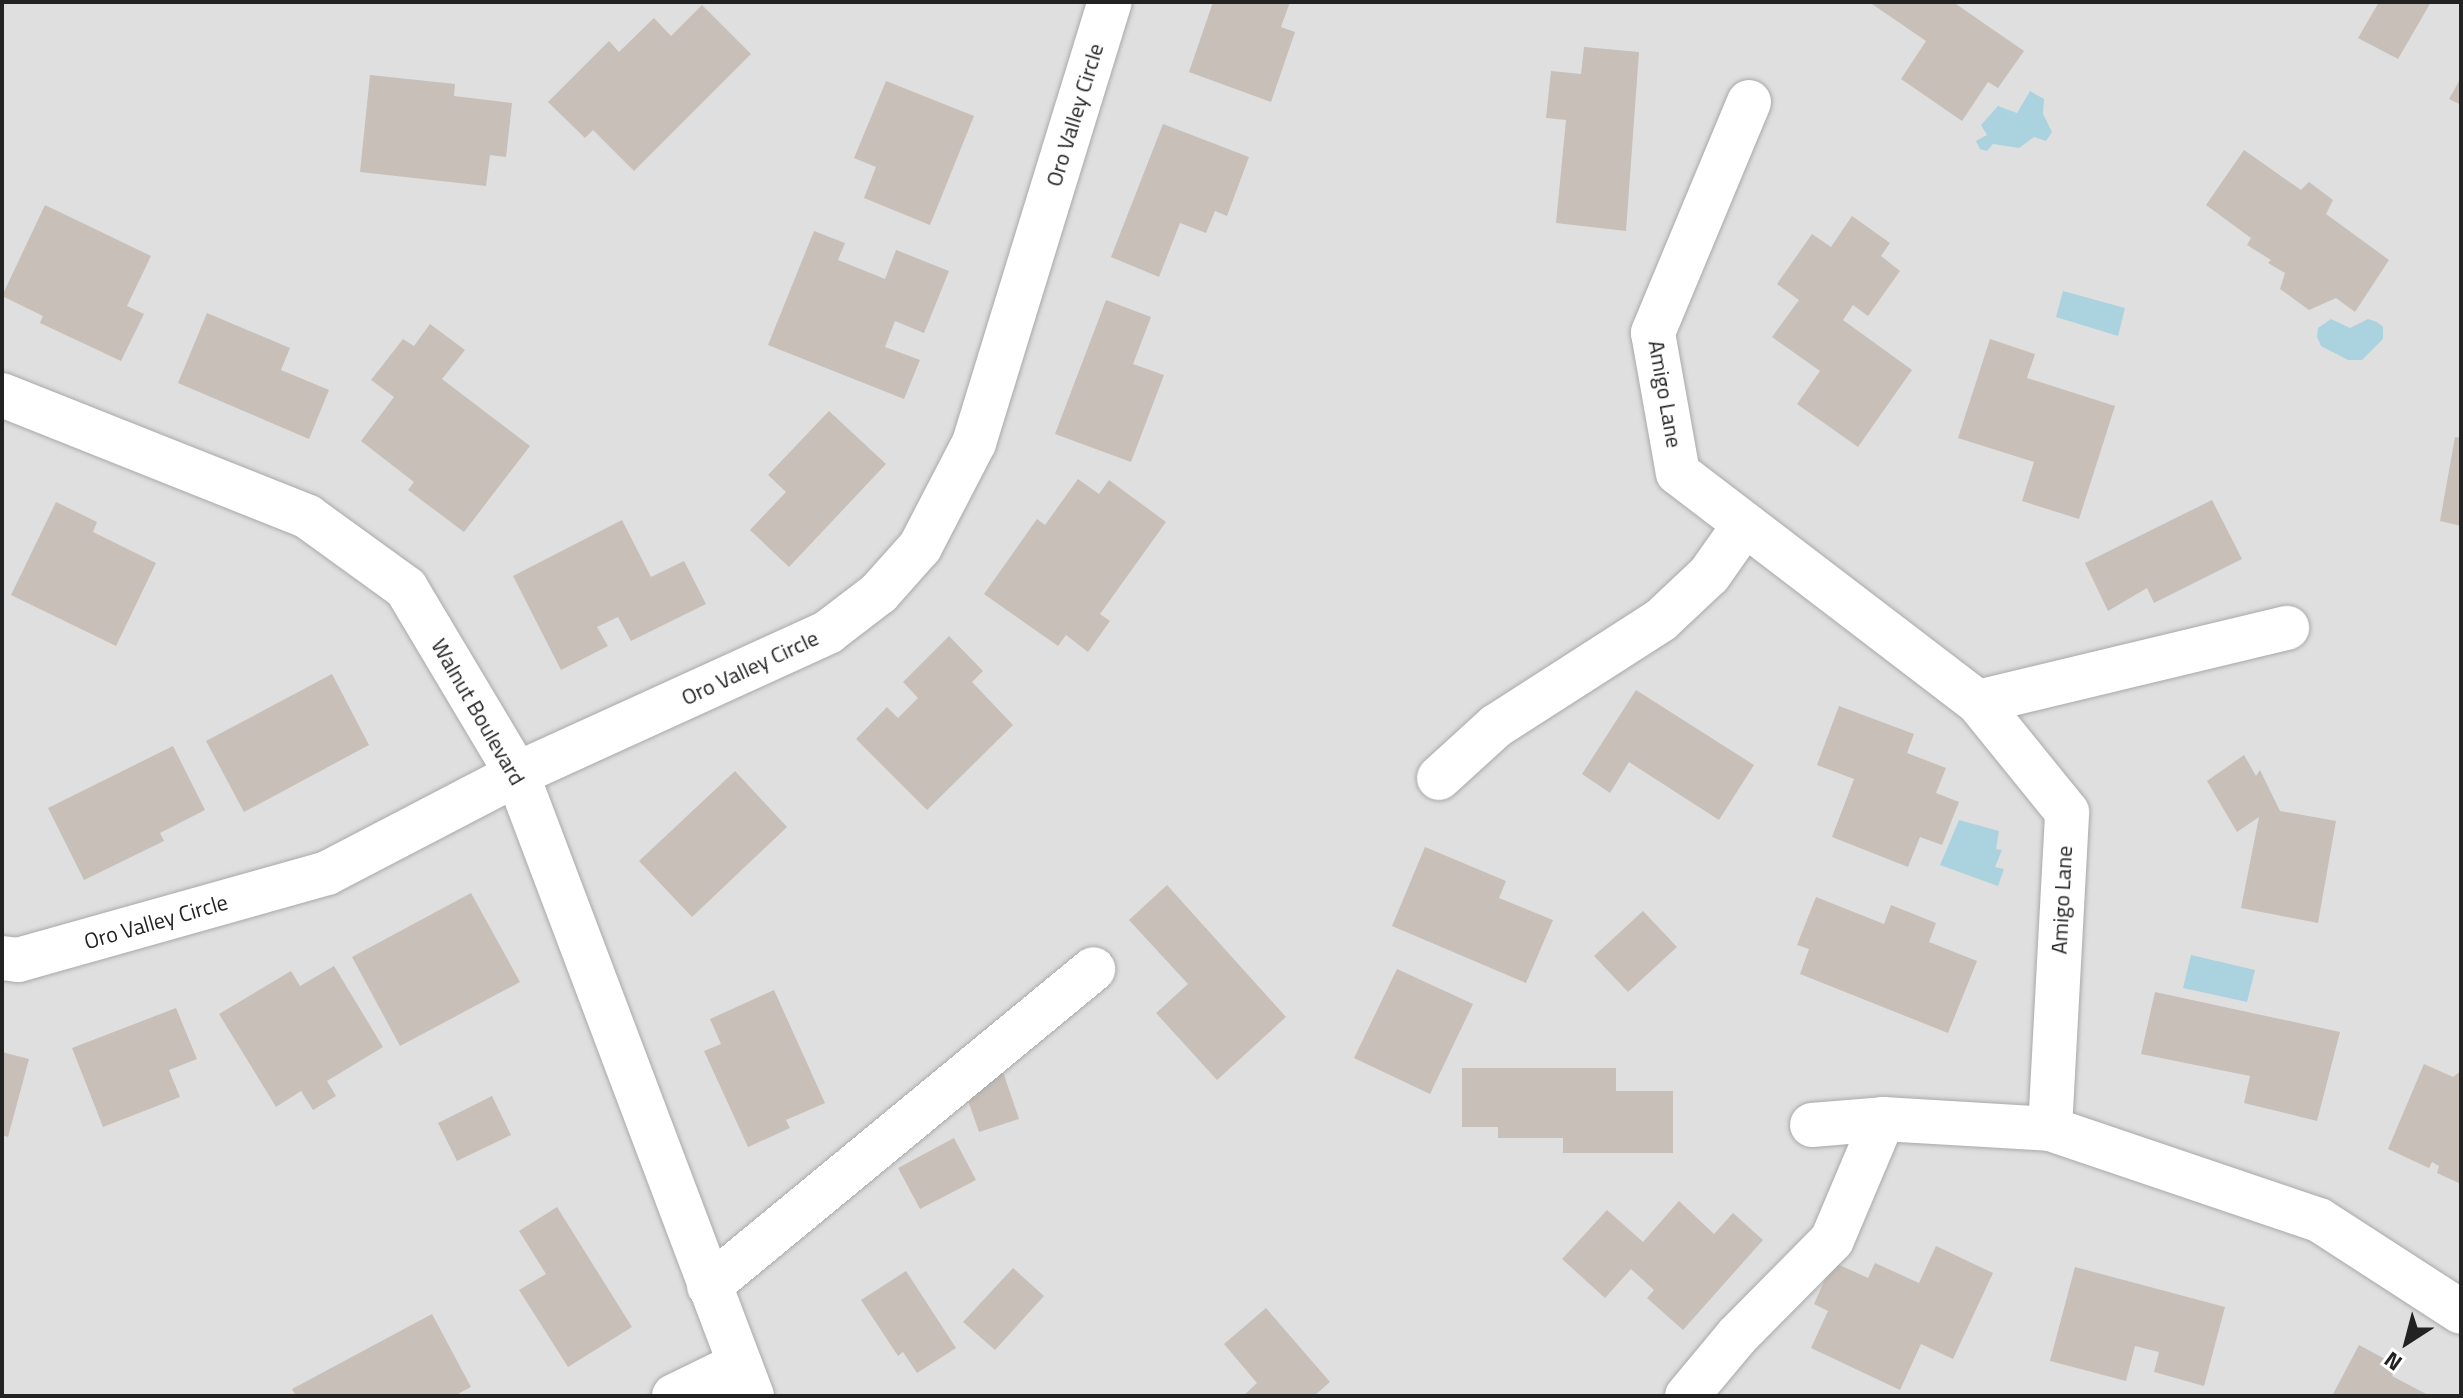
<!DOCTYPE html>
<style>
body{margin:0}
#map{position:relative;width:2463px;height:1398px;overflow:hidden;background:#f2efe9;font-family:"Titillium Web",sans-serif}
div>[style]{position:absolute}
.residential>*{inset:0;background:#e0dfdf}
.water>*{inset:0;background:#aad3df}
.building>*{inset:0;background:#c7bfb8}
.roads{filter:drop-shadow(0 0 2px #a9a9a9) drop-shadow(0 0 2px #a9a9a9)}
.minor>*{height:44px;margin:-22px;padding:0 22px;transform-origin:22px;border-radius:22px;background:#fff}
span{translate:-50% -50%;white-space:nowrap;text-align:center;line-height:1.15;-webkit-text-stroke:8px #fff;paint-order:stroke}
.street-label{font-size:22px;color:#222}
.frame{position:absolute;inset:0;border:4px solid #222;pointer-events:none}
.north{position:absolute;left:2367px;top:1302px;width:80px;height:80px;-webkit-text-stroke:6px #fff;paint-order:stroke;rotate:216deg;font-size:22px;font-weight:700;line-height:32px;text-align:center;color:#222}
.north::after{content:'';display:block;margin:auto;width:28px;height:36px;background:#222;clip-path:polygon(50% 0,100% 100%,50% 72%,0 100%)}
</style>
<div id="map">
<div class="residential">
<div style="clip-path:polygon(2px 2px,2461px 2px,2461px 1396px,2px 1396px)"></div>
</div>
<div class="water">
<div style="clip-path:polygon(2030px 91px,2044px 99px,2043px 114px,2052px 132px,2046px 141px,2034px 137px,2019px 148px,1993px 144px,1987px 151px,1980px 149px,1976px 141px,1987px 135px,1981px 125px,1998px 106px,2017px 113px)"></div>
<div style="clip-path:polygon(2063px 291px,2125px 308px,2118px 336px,2056px 317px)"></div>
<div style="clip-path:polygon(2331px 319px,2350px 328px,2368px 319px,2377px 322px,2383px 327px,2383px 339px,2362px 360px,2348px 360px,2321px 346px,2317px 337px,2318px 328px)"></div>
<div style="clip-path:polygon(1959px 820px,1999px 831px,1996px 849px,2002px 850px,1995px 867px,2004px 869px,1998px 886px,1940px 865px)"></div>
<div style="clip-path:polygon(2191px 955px,2255px 970px,2247px 1002px,2183px 988px)"></div>
</div>
<div class="building">
<div style="clip-path:polygon(1213px 2px,1290px 2px,1281px 27px,1295px 32px,1271px 102px,1189px 72px)"></div>
<div style="clip-path:polygon(1869px 2px,1953px 2px,2024px 51px,1998px 88px,1988px 82px,1962px 121px,1901px 79px,1926px 41px)"></div>
<div style="clip-path:polygon(2379px 2px,2431px 2px,2398px 59px,2358px 38px)"></div>
<div style="clip-path:polygon(702px 5px,751px 54px,634px 171px,593px 130px,585px 138px,548px 102px,609px 41px,619px 52px,654px 18px,671px 36px)"></div>
<div style="clip-path:polygon(1584px 47px,1639px 52px,1626px 231px,1556px 223px,1566px 120px,1546px 118px,1551px 71px,1581px 74px)"></div>
<div style="clip-path:polygon(370px 75px,455px 84px,454px 96px,512px 103px,506px 157px,490px 155px,486px 186px,360px 172px)"></div>
<div style="clip-path:polygon(2461px 78px,2461px 105px,2449px 99px)"></div>
<div style="clip-path:polygon(886px 81px,974px 116px,930px 225px,864px 198px,876px 167px,854px 158px)"></div>
<div style="clip-path:polygon(1163px 124px,1249px 157px,1227px 216px,1215px 211px,1206px 233px,1180px 223px,1159px 277px,1111px 257px)"></div>
<div style="clip-path:polygon(2244px 150px,2301px 190px,2309px 182px,2333px 200px,2326px 214px,2389px 260px,2355px 312px,2336px 298px,2309px 310px,2280px 289px,2285px 273px,2268px 263px,2271px 260px,2247px 245px,2251px 238px,2206px 205px)"></div>
<div style="clip-path:polygon(45px 205px,151px 256px,127px 306px,144px 314px,121px 361px,40px 323px,43px 316px,2px 296px)"></div>
<div style="clip-path:polygon(1852px 216px,1890px 243px,1881px 256px,1900px 271px,1868px 316px,1853px 305px,1843px 320px,1912px 370px,1858px 447px,1797px 404px,1820px 371px,1772px 337px,1799px 300px,1777px 284px,1812px 234px,1831px 247px)"></div>
<div style="clip-path:polygon(814px 231px,845px 243px,838px 260px,885px 279px,896px 250px,949px 271px,924px 333px,895px 321px,885px 347px,920px 360px,904px 399px,768px 345px)"></div>
<div style="clip-path:polygon(1106px 300px,1151px 317px,1133px 364px,1164px 375px,1131px 462px,1055px 434px)"></div>
<div style="clip-path:polygon(207px 313px,290px 348px,281px 370px,329px 390px,309px 439px,178px 383px)"></div>
<div style="clip-path:polygon(430px 324px,465px 350px,442px 379px,530px 446px,464px 532px,408px 490px,414px 482px,361px 441px,394px 397px,371px 380px,403px 339px,414px 346px)"></div>
<div style="clip-path:polygon(1990px 339px,2035px 354px,2027px 378px,2115px 406px,2079px 519px,2022px 501px,2034px 462px,1958px 438px)"></div>
<div style="clip-path:polygon(829px 411px,886px 464px,789px 567px,750px 530px,786px 492px,768px 475px)"></div>
<div style="clip-path:polygon(2455px 437px,2461px 438px,2461px 526px,2440px 521px)"></div>
<div style="clip-path:polygon(1078px 479px,1099px 494px,1109px 480px,1166px 522px,1100px 614px,1110px 621px,1088px 652px,1066px 635px,1058px 646px,984px 594px,1037px 519px,1045px 525px)"></div>
<div style="clip-path:polygon(2212px 500px,2242px 559px,2154px 603px,2147px 588px,2108px 611px,2085px 563px)"></div>
<div style="clip-path:polygon(56px 502px,97px 522px,93px 532px,156px 563px,116px 646px,11px 595px)"></div>
<div style="clip-path:polygon(622px 520px,651px 577px,684px 561px,706px 604px,631px 641px,618px 617px,597px 627px,608px 646px,561px 670px,513px 576px)"></div>
<div style="clip-path:polygon(949px 636px,983px 671px,972px 682px,1013px 725px,927px 810px,856px 739px,887px 707px,898px 718px,918px 698px,903px 682px)"></div>
<div style="clip-path:polygon(332px 674px,369px 745px,244px 812px,206px 741px)"></div>
<div style="clip-path:polygon(1636px 690px,1754px 765px,1719px 820px,1629px 762px,1610px 793px,1582px 774px)"></div>
<div style="clip-path:polygon(1839px 706px,1914px 734px,1907px 753px,1946px 768px,1936px 793px,1959px 802px,1942px 845px,1920px 837px,1908px 867px,1832px 837px,1854px 779px,1817px 765px)"></div>
<div style="clip-path:polygon(173px 746px,205px 810px,160px 833px,164px 841px,84px 880px,48px 808px)"></div>
<div style="clip-path:polygon(2244px 755px,2256px 776px,2260px 770px,2280px 811px,2336px 821px,2318px 923px,2241px 908px,2259px 817px,2237px 832px,2207px 781px)"></div>
<div style="clip-path:polygon(735px 771px,787px 827px,692px 917px,639px 861px)"></div>
<div style="clip-path:polygon(1425px 847px,1506px 881px,1499px 898px,1553px 920px,1526px 983px,1392px 926px)"></div>
<div style="clip-path:polygon(1167px 885px,1286px 1017px,1217px 1080px,1156px 1013px,1188px 984px,1129px 920px)"></div>
<div style="clip-path:polygon(471px 893px,520px 982px,400px 1046px,352px 957px)"></div>
<div style="clip-path:polygon(1816px 897px,1884px 924px,1891px 905px,1936px 923px,1929px 942px,1977px 961px,1948px 1033px,1800px 974px,1809px 949px,1797px 945px)"></div>
<div style="clip-path:polygon(1643px 911px,1677px 947px,1628px 992px,1594px 956px)"></div>
<div style="clip-path:polygon(334px 966px,383px 1047px,327px 1081px,336px 1096px,313px 1110px,301px 1091px,276px 1107px,219px 1014px,291px 971px,300px 986px)"></div>
<div style="clip-path:polygon(1397px 969px,1473px 1004px,1430px 1094px,1354px 1058px)"></div>
<div style="clip-path:polygon(774px 990px,825px 1103px,786px 1120px,790px 1128px,748px 1147px,704px 1051px,721px 1044px,710px 1019px)"></div>
<div style="clip-path:polygon(2155px 992px,2340px 1032px,2317px 1121px,2244px 1103px,2250px 1076px,2141px 1054px)"></div>
<div style="clip-path:polygon(176px 1008px,197px 1059px,169px 1070px,180px 1097px,103px 1127px,72px 1048px)"></div>
<div style="clip-path:polygon(2px 1052px,29px 1059px,8px 1137px,2px 1135px)"></div>
<div style="clip-path:polygon(2424px 1064px,2453px 1077px,2461px 1071px,2461px 1184px,2437px 1173px,2439px 1166px,2432px 1162px,2429px 1168px,2388px 1149px)"></div>
<div style="clip-path:polygon(1462px 1068px,1616px 1068px,1616px 1091px,1673px 1091px,1673px 1153px,1563px 1153px,1563px 1138px,1498px 1138px,1498px 1127px,1462px 1127px)"></div>
<div style="clip-path:polygon(1003px 1072px,1019px 1119px,979px 1132px,963px 1086px)"></div>
<div style="clip-path:polygon(492px 1096px,511px 1135px,457px 1161px,438px 1123px)"></div>
<div style="clip-path:polygon(954px 1138px,976px 1180px,920px 1209px,898px 1168px)"></div>
<div style="clip-path:polygon(1679px 1201px,1714px 1234px,1733px 1213px,1763px 1240px,1683px 1330px,1647px 1298px,1654px 1290px,1631px 1269px,1605px 1298px,1562px 1259px,1607px 1210px,1643px 1242px)"></div>
<div style="clip-path:polygon(557px 1207px,632px 1327px,568px 1367px,519px 1290px,546px 1274px,519px 1231px)"></div>
<div style="clip-path:polygon(1936px 1246px,1993px 1273px,1953px 1359px,1921px 1344px,1900px 1390px,1811px 1348px,1828px 1311px,1814px 1304px,1833px 1262px,1868px 1278px,1875px 1263px,1919px 1283px)"></div>
<div style="clip-path:polygon(2075px 1267px,2225px 1307px,2204px 1386px,2154px 1372px,2159px 1352px,2135px 1346px,2126px 1381px,2050px 1361px)"></div>
<div style="clip-path:polygon(1013px 1268px,1044px 1296px,995px 1350px,963px 1322px)"></div>
<div style="clip-path:polygon(906px 1271px,956px 1348px,917px 1373px,903px 1352px,898px 1356px,861px 1300px)"></div>
<div style="clip-path:polygon(1266px 1308px,1330px 1382px,1314px 1396px,1243px 1396px,1257px 1383px,1224px 1344px)"></div>
<div style="clip-path:polygon(432px 1314px,471px 1387px,454px 1396px,296px 1396px,292px 1389px)"></div>
<div style="clip-path:polygon(2359px 1345px,2398px 1366px,2392px 1376px,2430px 1396px,2332px 1396px)"></div>
</div>
<div class="roads">
<div class="minor">
<div style="left:1749px;top:102px;width:250px;rotate:112.6deg"></div>
<div style="left:1653px;top:333px;width:142px;rotate:79.9deg"></div>
<div style="left:1678px;top:473px;width:377px;rotate:37.4deg"></div>
<div style="left:2px;top:395px;width:329px;rotate:21.7deg"></div>
<div style="left:308px;top:517px;width:121px;rotate:35.9deg"></div>
<div style="left:406px;top:588px;width:217px;rotate:59.2deg"></div>
<div style="left:517px;top:774px;width:665px;rotate:69.3deg"></div>
<div style="left:1439px;top:778px;width:77px;rotate:-42.4deg"></div>
<div style="left:1496px;top:726px;width:196px;rotate:-32.7deg"></div>
<div style="left:1661px;top:620px;width:66px;rotate:-43.2deg"></div>
<div style="left:1709px;top:575px;width:62px;rotate:-54.8deg"></div>
<div style="left:2px;top:958px;width:16px;rotate:7deg"></div>
<div style="left:18px;top:960px;width:321px;rotate:-15.7deg"></div>
<div style="left:327px;top:873px;width:214px;rotate:-27.5deg"></div>
<div style="left:517px;top:774px;width:342px;rotate:-24.5deg"></div>
<div style="left:828px;top:632px;width:64px;rotate:-37.4deg"></div>
<div style="left:879px;top:593px;width:62px;rotate:-48.3deg"></div>
<div style="left:920px;top:547px;width:117px;rotate:-62.6deg"></div>
<div style="left:974px;top:443px;width:461px;rotate:-72.9deg"></div>
<div style="left:1812px;top:1125px;width:71px;rotate:-4.8deg"></div>
<div style="left:1883px;top:1119px;width:167px;rotate:3.4deg"></div>
<div style="left:2050px;top:1129px;width:284px;rotate:18.7deg"></div>
<div style="left:2319px;top:1220px;width:169px;rotate:32.9deg"></div>
<div style="left:2050px;top:1129px;width:317px;rotate:-86.9deg"></div>
<div style="left:2067px;top:812px;width:141px;rotate:-129deg"></div>
<div style="left:1978px;top:702px;width:318px;rotate:-13.5deg"></div>
<div style="left:709px;top:1286px;width:498px;rotate:-39.5deg"></div>
<div style="left:674px;top:1396px;width:73px;rotate:-25.9deg"></div>
<div style="left:1687px;top:1396px;width:78px;rotate:-50.2deg"></div>
<div style="left:1737px;top:1336px;width:135px;rotate:-45.3deg"></div>
<div style="left:1832px;top:1240px;width:131px;rotate:-67.1deg"></div>
</div>
</div>
<div class="street-label">
<span style="left:1075px;top:115px;rotate:-73deg">Oro Valley Circle</span>
<span style="left:1665px;top:394px;rotate:80deg">Amigo Lane</span>
<span style="left:750px;top:668px;rotate:-25deg">Oro Valley Circle</span>
<span style="left:478px;top:712px;rotate:60deg">Walnut Boulevard</span>
<span style="left:2062px;top:900px;rotate:-87deg">Amigo Lane</span>
<span style="left:156px;top:922px;rotate:-16deg">Oro Valley Circle</span>
</div>
<div class="frame"></div>
<div class="north">N</div>
</div>
